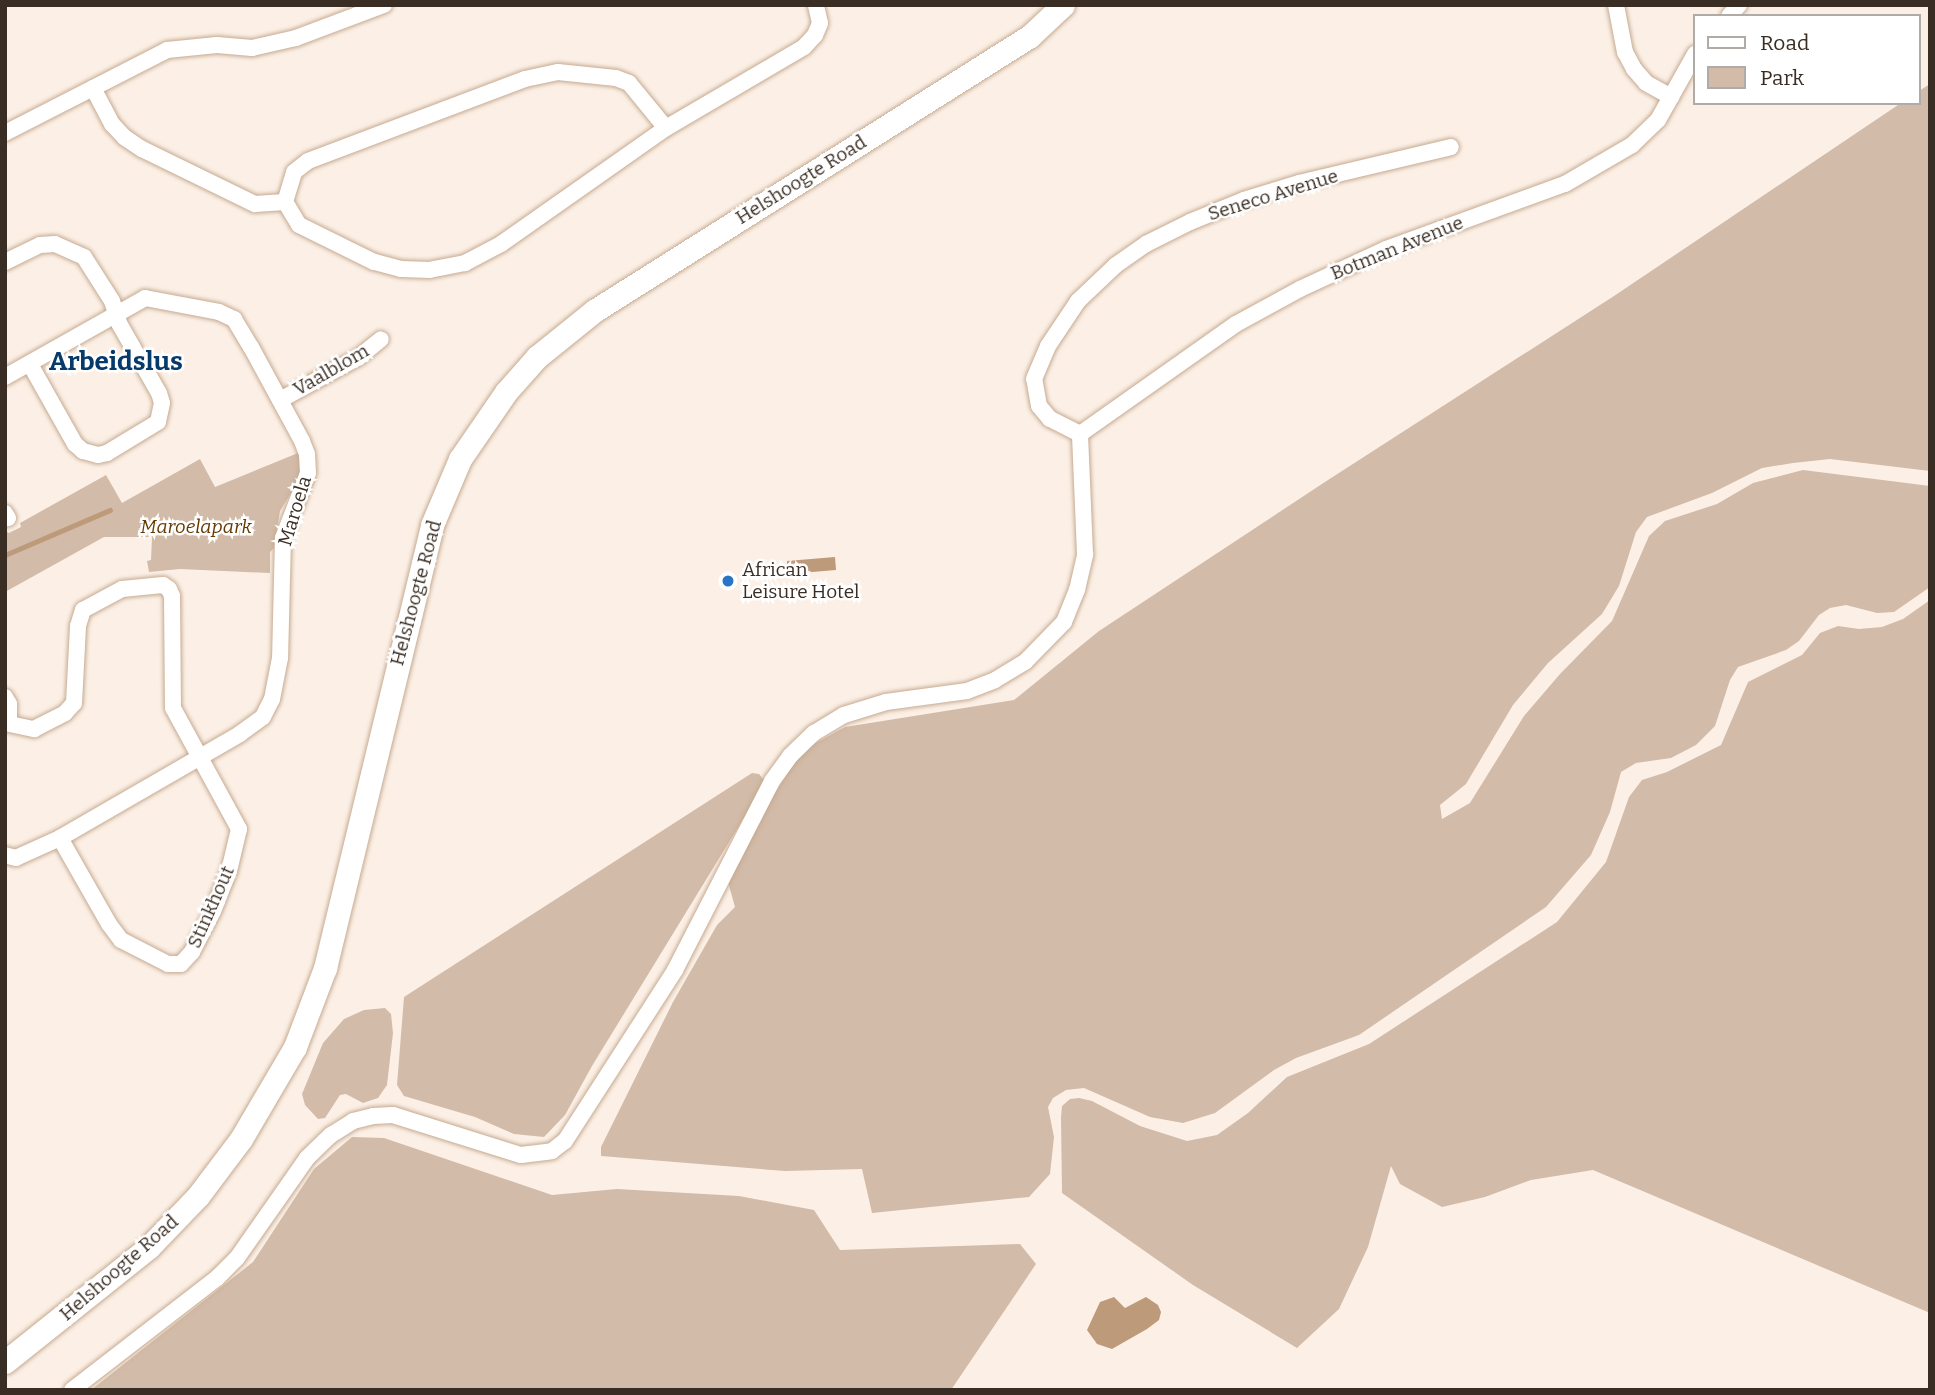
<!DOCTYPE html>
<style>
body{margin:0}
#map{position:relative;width:1935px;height:1395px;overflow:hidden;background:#fcf0e6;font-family:Bitter,serif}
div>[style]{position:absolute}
.green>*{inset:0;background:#d2bba8}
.water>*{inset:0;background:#bd9a7a}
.stream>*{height:4.5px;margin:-2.25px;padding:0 2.25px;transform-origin:2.25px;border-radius:2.25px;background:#bd9a7a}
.roads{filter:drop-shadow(0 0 2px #c6aa91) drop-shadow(0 0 2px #c6aa91)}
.street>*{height:16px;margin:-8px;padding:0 8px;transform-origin:8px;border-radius:8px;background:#fff}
.secondary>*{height:23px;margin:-11.5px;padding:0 11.5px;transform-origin:11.5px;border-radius:11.5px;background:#fff}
.dots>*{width:19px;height:19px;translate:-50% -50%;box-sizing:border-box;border:4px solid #fff;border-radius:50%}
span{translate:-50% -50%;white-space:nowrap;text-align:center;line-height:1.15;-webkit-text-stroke:5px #fff;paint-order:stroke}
.street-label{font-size:19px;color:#3a2e24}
.park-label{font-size:19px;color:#663900;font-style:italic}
.poi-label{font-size:19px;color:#3a2e24}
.left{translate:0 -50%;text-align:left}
.district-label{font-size:26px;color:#063a6b;font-weight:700}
.frame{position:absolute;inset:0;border:7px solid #3a2e24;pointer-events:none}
.legend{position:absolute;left:1693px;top:14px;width:228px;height:91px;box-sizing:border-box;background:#fff;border:2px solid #b0aba7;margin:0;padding:9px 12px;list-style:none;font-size:21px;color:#3a2e24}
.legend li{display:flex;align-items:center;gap:14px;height:35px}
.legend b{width:35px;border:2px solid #b0aba7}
</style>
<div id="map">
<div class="green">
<div style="clip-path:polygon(1930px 84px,1930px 471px,1830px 459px,1793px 463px,1762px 468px,1712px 493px,1647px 517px,1636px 532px,1619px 586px,1602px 614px,1548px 663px,1513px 705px,1466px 784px,1440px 805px,1442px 819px,1470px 803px,1524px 716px,1560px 674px,1612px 621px,1649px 536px,1665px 521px,1717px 504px,1753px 483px,1803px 470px,1930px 486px,1930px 587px,1894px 612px,1877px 613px,1846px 605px,1830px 608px,1819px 615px,1799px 641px,1786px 650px,1738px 667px,1730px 680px,1715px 726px,1696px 745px,1671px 758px,1636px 763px,1621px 772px,1610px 812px,1591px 855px,1546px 907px,1359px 1035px,1296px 1058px,1274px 1070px,1215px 1113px,1183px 1123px,1150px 1117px,1084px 1088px,1066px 1090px,1053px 1098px,1048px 1107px,1054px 1137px,1050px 1174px,1029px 1197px,872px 1213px,862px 1169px,785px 1171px,601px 1156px,601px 1147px,673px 1002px,717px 925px,735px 907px,728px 882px,769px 802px,803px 750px,845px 727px,1014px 700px,1099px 631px,1328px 480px,1614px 296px,1901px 103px,1919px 103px,1919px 91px)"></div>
<div style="clip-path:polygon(298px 453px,302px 467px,296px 485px,280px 511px,274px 548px,270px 552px,270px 573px,180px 569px,149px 572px,147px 561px,151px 560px,152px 537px,104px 537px,5px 592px,5px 531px,9px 533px,21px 527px,20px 523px,106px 475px,122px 503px,200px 459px,215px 487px)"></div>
<div style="clip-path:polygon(1930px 600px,1930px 1313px,1593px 1170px,1531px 1180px,1485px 1197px,1442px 1207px,1400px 1184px,1391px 1166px,1368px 1247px,1339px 1309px,1297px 1348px,1193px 1285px,1062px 1193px,1061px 1117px,1062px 1106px,1070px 1099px,1079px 1098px,1092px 1101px,1140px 1126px,1187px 1141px,1217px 1135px,1248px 1113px,1287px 1077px,1369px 1044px,1557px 922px,1606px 862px,1629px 797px,1642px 780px,1667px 772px,1721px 745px,1748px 682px,1802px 655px,1820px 633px,1838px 626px,1859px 629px,1882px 627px,1903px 619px)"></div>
<div style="clip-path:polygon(752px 773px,759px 774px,764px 780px,753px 803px,592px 1066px,565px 1115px,544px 1137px,514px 1134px,475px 1117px,404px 1096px,397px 1085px,404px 997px)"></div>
<div style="clip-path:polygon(385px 1008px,391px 1014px,393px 1033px,387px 1085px,378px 1098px,363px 1103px,346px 1094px,340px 1095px,325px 1118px,318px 1119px,305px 1105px,302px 1094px,323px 1043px,344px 1019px,364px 1010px)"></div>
<div style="clip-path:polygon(352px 1137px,384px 1138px,552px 1195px,617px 1189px,739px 1196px,814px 1210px,840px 1250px,1020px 1244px,1036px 1264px,951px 1390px,91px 1390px,253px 1262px,314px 1169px)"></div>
</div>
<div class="water">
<div style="clip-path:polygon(835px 557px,836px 570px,788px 574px,787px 561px)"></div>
<div style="clip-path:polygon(1114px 1297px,1125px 1308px,1146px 1297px,1158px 1305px,1161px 1312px,1159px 1320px,1147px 1329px,1112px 1349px,1097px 1344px,1087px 1330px,1100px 1302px)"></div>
</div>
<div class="stream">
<div style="left:5px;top:555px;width:114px;rotate:-23.2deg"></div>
</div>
<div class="roads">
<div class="street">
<div style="left:1616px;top:5px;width:48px;rotate:79.2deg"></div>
<div style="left:1625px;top:52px;width:19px;rotate:62deg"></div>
<div style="left:1634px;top:69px;width:18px;rotate:49deg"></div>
<div style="left:1646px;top:83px;width:29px;rotate:29deg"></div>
<div style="left:1729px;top:16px;width:15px;rotate:-48deg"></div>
<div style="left:558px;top:72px;width:58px;rotate:5.9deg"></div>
<div style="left:616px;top:78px;width:14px;rotate:21deg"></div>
<div style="left:629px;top:83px;width:58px;rotate:50.6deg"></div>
<div style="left:666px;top:128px;width:202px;rotate:144.9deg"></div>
<div style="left:501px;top:244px;width:41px;rotate:152.2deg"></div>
<div style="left:465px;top:263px;width:36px;rotate:169deg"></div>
<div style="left:430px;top:270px;width:29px;rotate:-178deg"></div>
<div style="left:401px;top:269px;width:28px;rotate:-165deg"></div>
<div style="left:374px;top:262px;width:84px;rotate:-153.7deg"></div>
<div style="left:299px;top:225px;width:27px;rotate:-121deg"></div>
<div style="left:285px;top:202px;width:31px;rotate:-73deg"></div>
<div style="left:294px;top:172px;width:18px;rotate:-38deg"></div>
<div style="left:308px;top:161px;width:232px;rotate:-20.7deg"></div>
<div style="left:525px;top:79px;width:34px;rotate:-12deg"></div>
<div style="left:93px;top:88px;width:41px;rotate:62.2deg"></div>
<div style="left:112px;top:124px;width:18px;rotate:47deg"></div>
<div style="left:124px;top:137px;width:22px;rotate:34deg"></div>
<div style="left:142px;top:149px;width:126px;rotate:26deg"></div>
<div style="left:255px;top:204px;width:30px;rotate:-4deg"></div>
<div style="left:666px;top:128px;width:160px;rotate:-30.4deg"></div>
<div style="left:804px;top:47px;width:16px;rotate:-47deg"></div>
<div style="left:815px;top:35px;width:13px;rotate:-67deg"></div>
<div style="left:820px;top:23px;width:18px;rotate:-103deg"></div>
<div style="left:5px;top:133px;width:182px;rotate:-27.1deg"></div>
<div style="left:167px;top:50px;width:50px;rotate:-5.7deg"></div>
<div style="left:217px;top:45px;width:35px;rotate:5deg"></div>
<div style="left:252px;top:48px;width:45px;rotate:-12.8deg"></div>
<div style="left:296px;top:38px;width:94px;rotate:-20.6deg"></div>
<div style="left:5px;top:262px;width:39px;rotate:-26deg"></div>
<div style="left:40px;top:245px;width:15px;rotate:-4deg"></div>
<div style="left:55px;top:244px;width:32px;rotate:24deg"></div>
<div style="left:84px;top:257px;width:52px;rotate:57.5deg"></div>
<div style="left:112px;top:301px;width:25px;rotate:72deg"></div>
<div style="left:120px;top:325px;width:78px;rotate:60.2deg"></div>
<div style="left:159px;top:393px;width:10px;rotate:73deg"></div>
<div style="left:162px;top:403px;width:19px;rotate:102deg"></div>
<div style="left:158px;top:422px;width:60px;rotate:148.7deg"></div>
<div style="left:107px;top:453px;width:9px;rotate:167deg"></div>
<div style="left:98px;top:455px;width:16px;rotate:-165deg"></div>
<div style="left:83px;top:451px;width:11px;rotate:-139deg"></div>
<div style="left:75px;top:444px;width:92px;rotate:-119.4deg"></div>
<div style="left:5px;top:377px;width:161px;rotate:-29.4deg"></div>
<div style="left:145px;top:298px;width:75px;rotate:10.7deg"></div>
<div style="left:219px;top:312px;width:17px;rotate:25deg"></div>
<div style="left:234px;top:319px;width:33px;rotate:59deg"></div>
<div style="left:251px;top:347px;width:107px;rotate:61.5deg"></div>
<div style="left:302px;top:441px;width:14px;rotate:69deg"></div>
<div style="left:307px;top:454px;width:19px;rotate:87deg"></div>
<div style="left:308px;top:473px;width:70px;rotate:111deg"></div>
<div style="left:283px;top:538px;width:120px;rotate:91.4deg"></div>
<div style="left:280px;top:658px;width:42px;rotate:101deg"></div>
<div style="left:272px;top:699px;width:20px;rotate:117deg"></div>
<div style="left:263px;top:717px;width:29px;rotate:144deg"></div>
<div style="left:240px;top:734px;width:208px;rotate:150deg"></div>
<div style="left:60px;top:838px;width:48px;rotate:155.6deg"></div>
<div style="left:16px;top:858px;width:11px;rotate:-165deg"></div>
<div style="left:280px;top:400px;width:90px;rotate:-28.6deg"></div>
<div style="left:359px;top:357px;width:28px;rotate:-39deg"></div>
<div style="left:1080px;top:434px;width:191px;rotate:-35.2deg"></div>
<div style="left:1236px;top:324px;width:73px;rotate:-28.7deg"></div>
<div style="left:1300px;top:289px;width:95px;rotate:-24.9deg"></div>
<div style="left:1386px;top:249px;width:190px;rotate:-20deg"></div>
<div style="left:1565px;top:184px;width:78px;rotate:-30.2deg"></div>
<div style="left:1632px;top:145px;width:36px;rotate:-44deg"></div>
<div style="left:1658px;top:120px;width:76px;rotate:-60.7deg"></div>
<div style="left:1080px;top:434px;width:34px;rotate:-153deg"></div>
<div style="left:1050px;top:419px;width:17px;rotate:-130deg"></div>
<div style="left:1039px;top:406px;width:27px;rotate:-100deg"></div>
<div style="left:1034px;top:379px;width:36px;rotate:-67deg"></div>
<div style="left:1048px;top:346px;width:54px;rotate:-56.3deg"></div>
<div style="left:1078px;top:301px;width:52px;rotate:-43.5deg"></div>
<div style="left:1116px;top:265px;width:37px;rotate:-35deg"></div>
<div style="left:1146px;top:244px;width:49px;rotate:-26.6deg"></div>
<div style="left:1190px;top:222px;width:58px;rotate:-22.2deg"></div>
<div style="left:1244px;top:200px;width:58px;rotate:-17.2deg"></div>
<div style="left:1299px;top:183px;width:156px;rotate:-13.3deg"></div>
<div style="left:5px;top:513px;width:6px;rotate:59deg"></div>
<div style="left:5px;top:697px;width:8px;rotate:60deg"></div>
<div style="left:9px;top:704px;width:18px;rotate:90deg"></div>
<div style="left:5px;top:723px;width:30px;rotate:12deg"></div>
<div style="left:34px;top:729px;width:35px;rotate:-27deg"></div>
<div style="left:65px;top:713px;width:13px;rotate:-48deg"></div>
<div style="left:74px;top:703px;width:77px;rotate:-87deg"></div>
<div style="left:78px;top:626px;width:17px;rotate:-73deg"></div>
<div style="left:83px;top:610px;width:44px;rotate:-28.3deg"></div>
<div style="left:122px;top:589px;width:41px;rotate:-5.6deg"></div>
<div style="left:163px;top:585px;width:7px;rotate:34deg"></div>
<div style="left:169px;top:589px;width:8px;rotate:67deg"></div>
<div style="left:172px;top:596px;width:112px;rotate:89.5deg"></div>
<div style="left:173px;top:708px;width:138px;rotate:61.4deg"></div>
<div style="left:239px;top:829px;width:43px;rotate:103.4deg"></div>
<div style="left:229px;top:871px;width:43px;rotate:111.8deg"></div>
<div style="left:213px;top:911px;width:46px;rotate:117.1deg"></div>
<div style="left:192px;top:952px;width:16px;rotate:133deg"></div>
<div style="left:181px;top:964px;width:13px;rotate:180deg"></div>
<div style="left:168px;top:964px;width:53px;rotate:-152.9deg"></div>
<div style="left:121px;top:940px;width:20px;rotate:-127deg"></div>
<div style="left:109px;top:924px;width:99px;rotate:-119.7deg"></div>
<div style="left:72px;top:1390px;width:183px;rotate:-37.7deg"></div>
<div style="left:217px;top:1278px;width:28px;rotate:-45deg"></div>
<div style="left:237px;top:1258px;width:122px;rotate:-55deg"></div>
<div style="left:307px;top:1158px;width:33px;rotate:-44deg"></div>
<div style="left:331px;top:1135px;width:26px;rotate:-32deg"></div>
<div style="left:353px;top:1121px;width:21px;rotate:-14deg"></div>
<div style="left:373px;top:1116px;width:20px;rotate:-3deg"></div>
<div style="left:393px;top:1115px;width:134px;rotate:17.4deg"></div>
<div style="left:521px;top:1155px;width:31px;rotate:-7deg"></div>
<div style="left:552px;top:1151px;width:16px;rotate:-38deg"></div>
<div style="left:565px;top:1141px;width:203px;rotate:-57.2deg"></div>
<div style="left:675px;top:970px;width:212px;rotate:-62.8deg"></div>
<div style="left:772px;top:781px;width:31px;rotate:-54deg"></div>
<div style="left:790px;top:756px;width:33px;rotate:-44deg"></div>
<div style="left:814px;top:733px;width:35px;rotate:-31deg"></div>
<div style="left:844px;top:715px;width:44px;rotate:-17.2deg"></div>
<div style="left:886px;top:702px;width:82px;rotate:-7.7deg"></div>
<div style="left:967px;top:691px;width:30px;rotate:-21deg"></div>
<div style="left:995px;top:680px;width:35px;rotate:-31deg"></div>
<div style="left:1025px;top:662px;width:56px;rotate:-45.7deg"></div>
<div style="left:1064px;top:622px;width:35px;rotate:-68deg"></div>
<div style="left:1077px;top:590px;width:37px;rotate:-77deg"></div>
<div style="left:1085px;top:554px;width:120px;rotate:-92.4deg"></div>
</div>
<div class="secondary">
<div style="left:5px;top:1362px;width:184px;rotate:-38.6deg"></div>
<div style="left:149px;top:1247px;width:71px;rotate:-46.1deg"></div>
<div style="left:198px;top:1196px;width:71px;rotate:-53deg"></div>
<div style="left:241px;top:1139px;width:107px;rotate:-59.6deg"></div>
<div style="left:295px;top:1047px;width:85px;rotate:-69.2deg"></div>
<div style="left:325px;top:968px;width:456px;rotate:-76.4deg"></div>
<div style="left:432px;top:525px;width:72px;rotate:-67deg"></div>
<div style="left:460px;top:459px;width:81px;rotate:-55.5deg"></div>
<div style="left:506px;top:392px;width:47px;rotate:-48.5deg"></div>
<div style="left:537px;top:357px;width:73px;rotate:-38.9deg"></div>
<div style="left:594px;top:311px;width:515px;rotate:-32.24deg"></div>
<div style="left:1030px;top:36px;width:45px;rotate:-43.2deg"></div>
</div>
</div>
<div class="dots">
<div style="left:728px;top:581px;background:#2875c5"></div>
</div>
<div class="street-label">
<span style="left:801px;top:180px;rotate:-32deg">Helshoogte Road</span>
<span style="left:1273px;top:195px;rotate:-17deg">Seneco Avenue</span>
<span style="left:1397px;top:248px;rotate:-22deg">Botman Avenue</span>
<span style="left:331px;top:370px;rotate:-30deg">Vaalblom</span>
<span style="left:295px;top:511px;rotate:-73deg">Maroela</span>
<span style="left:416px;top:593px;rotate:-75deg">Helshoogte Road</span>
<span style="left:211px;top:907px;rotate:-66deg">Stinkhout</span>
<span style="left:119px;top:1268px;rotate:-41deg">Helshoogte Road</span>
</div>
<div class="park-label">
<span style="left:196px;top:527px">Maroelapark</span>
</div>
<div class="poi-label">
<span class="left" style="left:742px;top:581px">African<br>Leisure Hotel</span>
</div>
<div class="district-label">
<span style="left:116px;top:362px">Arbeidslus</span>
</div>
<div class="frame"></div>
<ul class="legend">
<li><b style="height:9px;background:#fff"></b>Road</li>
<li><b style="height:19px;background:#d2bba8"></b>Park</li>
</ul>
</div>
